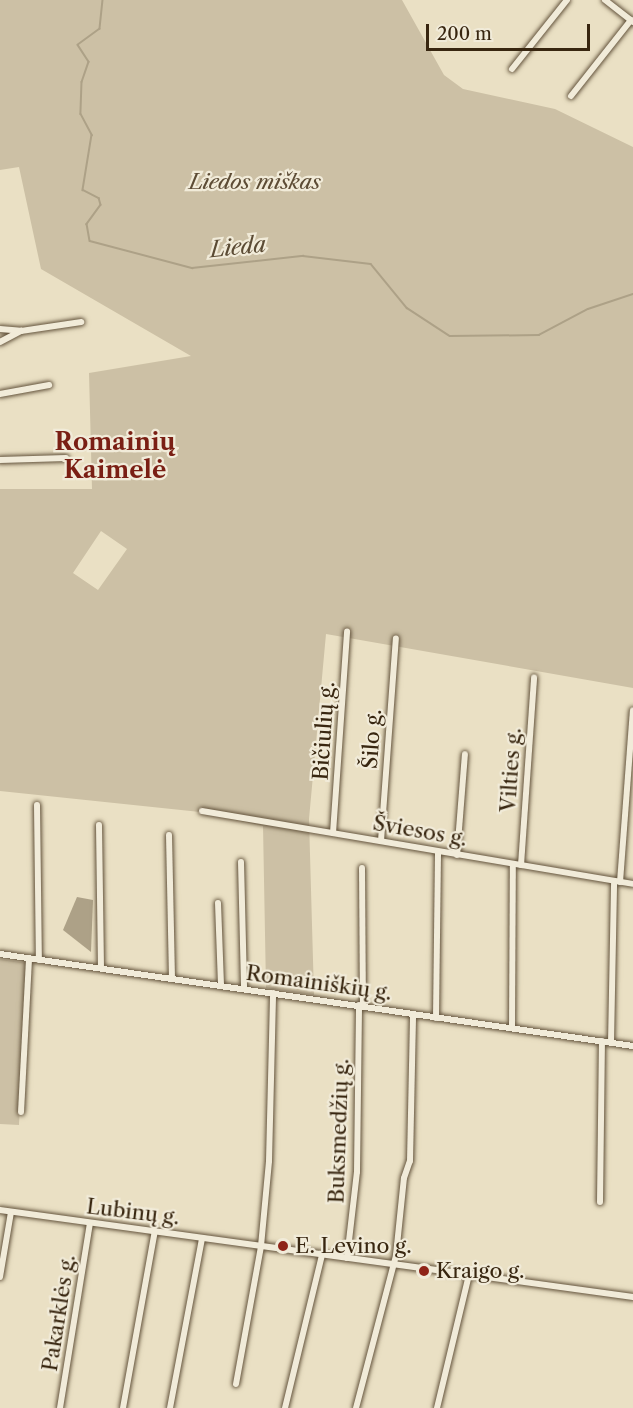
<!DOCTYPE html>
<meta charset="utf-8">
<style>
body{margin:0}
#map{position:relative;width:633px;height:1408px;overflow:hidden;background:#eae0c4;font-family:"Libre Caslon Text",serif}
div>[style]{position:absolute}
.green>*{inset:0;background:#ccc0a5}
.water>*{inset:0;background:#ada187}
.stream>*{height:1.5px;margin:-0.75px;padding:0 0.75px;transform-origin:0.75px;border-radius:0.75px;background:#ada187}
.roads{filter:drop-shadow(0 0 2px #64543d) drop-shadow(0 0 2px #64543d)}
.minor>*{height:6px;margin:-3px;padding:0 3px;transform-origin:3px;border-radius:3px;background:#f1ebd9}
.dots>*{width:16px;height:16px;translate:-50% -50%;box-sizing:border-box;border:3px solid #f1ebd9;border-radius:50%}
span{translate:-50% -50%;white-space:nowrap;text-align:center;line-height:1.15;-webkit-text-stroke:4.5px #f1ebd9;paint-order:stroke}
.park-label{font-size:21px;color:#5d4c35;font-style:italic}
.street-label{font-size:21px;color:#382610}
.poi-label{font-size:21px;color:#382610}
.left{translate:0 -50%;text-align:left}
.water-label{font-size:22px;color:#5b4b34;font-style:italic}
.quarter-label{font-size:24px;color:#7a1f14;font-weight:700}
.scale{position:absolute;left:426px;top:24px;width:164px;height:27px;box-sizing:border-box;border:3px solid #382610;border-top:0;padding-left:8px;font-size:18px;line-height:21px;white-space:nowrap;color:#382610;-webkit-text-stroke:4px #f1ebd9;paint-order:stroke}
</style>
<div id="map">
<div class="green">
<div style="clip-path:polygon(evenodd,0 0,402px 0,444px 75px,463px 89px,555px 109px,633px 147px,633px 688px,326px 634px,309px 819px,314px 995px,266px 988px,263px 826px,200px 812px,0 791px,0 489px,92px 489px,89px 373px,191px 356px,41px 269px,19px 167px,0 170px,0 0,101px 531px,127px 549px,98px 590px,73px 573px,101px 531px)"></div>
<div style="clip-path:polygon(0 959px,27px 963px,19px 1125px,0 1124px)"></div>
</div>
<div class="water">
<div style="clip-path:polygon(77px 897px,93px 900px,91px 952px,63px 930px)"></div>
</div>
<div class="stream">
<div style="left:103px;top:0;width:29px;rotate:96deg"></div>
<div style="left:100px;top:29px;width:27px;rotate:144deg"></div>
<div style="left:78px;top:45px;width:20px;rotate:57deg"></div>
<div style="left:89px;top:62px;width:21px;rotate:109deg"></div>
<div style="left:82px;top:82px;width:32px;rotate:92deg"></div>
<div style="left:81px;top:114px;width:24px;rotate:62deg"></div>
<div style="left:92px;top:135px;width:56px;rotate:99.3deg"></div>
<div style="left:83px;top:190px;width:18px;rotate:27deg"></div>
<div style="left:99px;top:198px;width:7px;rotate:74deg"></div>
<div style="left:101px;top:205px;width:24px;rotate:126deg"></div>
<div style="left:87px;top:224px;width:17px;rotate:80deg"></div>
<div style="left:90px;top:241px;width:106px;rotate:14.8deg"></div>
<div style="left:192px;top:268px;width:112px;rotate:-6.2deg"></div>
<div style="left:303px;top:256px;width:68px;rotate:6.7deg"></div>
<div style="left:371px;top:264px;width:57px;rotate:50.7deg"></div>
<div style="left:407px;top:308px;width:51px;rotate:33.1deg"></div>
<div style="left:450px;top:336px;width:89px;rotate:-0.6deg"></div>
<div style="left:539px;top:335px;width:55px;rotate:-28deg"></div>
<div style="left:588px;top:309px;width:47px;rotate:-18.4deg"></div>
</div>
<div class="roads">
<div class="minor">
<div style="left:605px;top:0;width:36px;rotate:38deg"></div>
<div style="left:512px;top:69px;width:88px;rotate:-51.4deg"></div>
<div style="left:571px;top:96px;width:97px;rotate:-51.7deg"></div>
<div style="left:0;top:329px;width:21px;rotate:5deg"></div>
<div style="left:21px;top:331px;width:61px;rotate:-8.5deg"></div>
<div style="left:0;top:342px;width:24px;rotate:-28deg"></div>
<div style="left:0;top:394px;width:50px;rotate:-10.4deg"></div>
<div style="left:0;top:460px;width:66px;rotate:-1.7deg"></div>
<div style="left:37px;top:805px;width:155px;rotate:89.3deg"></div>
<div style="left:202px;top:811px;width:437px;rotate:9.6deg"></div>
<div style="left:99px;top:825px;width:143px;rotate:89.2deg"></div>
<div style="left:333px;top:833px;width:202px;rotate:-86deg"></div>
<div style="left:169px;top:835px;width:143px;rotate:88.8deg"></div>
<div style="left:381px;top:841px;width:203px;rotate:-85.8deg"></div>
<div style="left:457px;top:855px;width:101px;rotate:-85.5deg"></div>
<div style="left:241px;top:862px;width:127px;rotate:88.6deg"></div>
<div style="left:521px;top:865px;width:188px;rotate:-86deg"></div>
<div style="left:362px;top:868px;width:138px;rotate:89.6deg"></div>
<div style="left:620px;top:882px;width:172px;rotate:-85.7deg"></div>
<div style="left:218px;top:903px;width:83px;rotate:87.9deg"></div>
<div style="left:0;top:954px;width:640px;rotate:8.27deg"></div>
<div style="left:436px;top:1018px;width:166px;rotate:-89.3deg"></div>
<div style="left:512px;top:1028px;width:164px;rotate:-89.7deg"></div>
<div style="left:611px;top:1043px;width:162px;rotate:-88.9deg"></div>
<div style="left:21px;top:1112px;width:154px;rotate:-87deg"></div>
<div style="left:600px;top:1202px;width:161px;rotate:-89.3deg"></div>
<div style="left:0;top:1210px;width:639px;rotate:7.83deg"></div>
<div style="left:347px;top:1258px;width:87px;rotate:-83.4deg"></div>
<div style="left:357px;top:1172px;width:167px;rotate:-89.3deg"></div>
<div style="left:0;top:1277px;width:66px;rotate:-80.4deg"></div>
<div style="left:236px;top:1384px;width:140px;rotate:-79.7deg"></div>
<div style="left:261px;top:1246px;width:85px;rotate:-84.6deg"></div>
<div style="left:269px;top:1161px;width:168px;rotate:-88.6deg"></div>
<div style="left:60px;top:1408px;width:187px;rotate:-80.8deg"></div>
<div style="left:123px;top:1408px;width:180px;rotate:-79.8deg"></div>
<div style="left:170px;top:1408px;width:173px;rotate:-79.3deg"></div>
<div style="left:285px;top:1408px;width:157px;rotate:-76.4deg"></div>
<div style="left:356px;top:1408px;width:158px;rotate:-75.3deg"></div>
<div style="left:396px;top:1255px;width:77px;rotate:-84.1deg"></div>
<div style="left:404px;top:1178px;width:18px;rotate:-71deg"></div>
<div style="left:410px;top:1161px;width:147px;rotate:-88.8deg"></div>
<div style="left:437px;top:1408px;width:137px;rotate:-76.5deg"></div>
</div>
</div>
<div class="dots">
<div style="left:283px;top:1246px;background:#8f2418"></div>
<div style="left:424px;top:1271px;background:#8f2418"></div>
</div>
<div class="park-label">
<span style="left:255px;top:182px">Liedos miškas</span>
</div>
<div class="street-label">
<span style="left:324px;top:731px;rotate:-86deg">Bičiulių g.</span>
<span style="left:372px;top:739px;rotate:-86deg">Šilo g.</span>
<span style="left:511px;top:770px;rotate:-86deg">Vilties g.</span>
<span style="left:420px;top:831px;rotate:10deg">Šviesos g.</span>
<span style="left:319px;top:983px;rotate:8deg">Romainiškių g.</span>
<span style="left:339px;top:1131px;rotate:-88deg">Buksmedžių g.</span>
<span style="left:133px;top:1212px;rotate:7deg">Lubinų g.</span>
<span style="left:59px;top:1313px;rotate:-81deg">Pakarklės g.</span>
</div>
<div class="poi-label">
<span class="left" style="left:295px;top:1246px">E. Levino g.</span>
<span class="left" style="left:436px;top:1271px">Kraigo g.</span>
</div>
<div class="water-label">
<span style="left:238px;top:247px;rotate:-6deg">Lieda</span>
</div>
<div class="quarter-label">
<span style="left:115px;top:456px">Romainių<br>Kaimelė</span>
</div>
<div class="scale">200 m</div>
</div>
